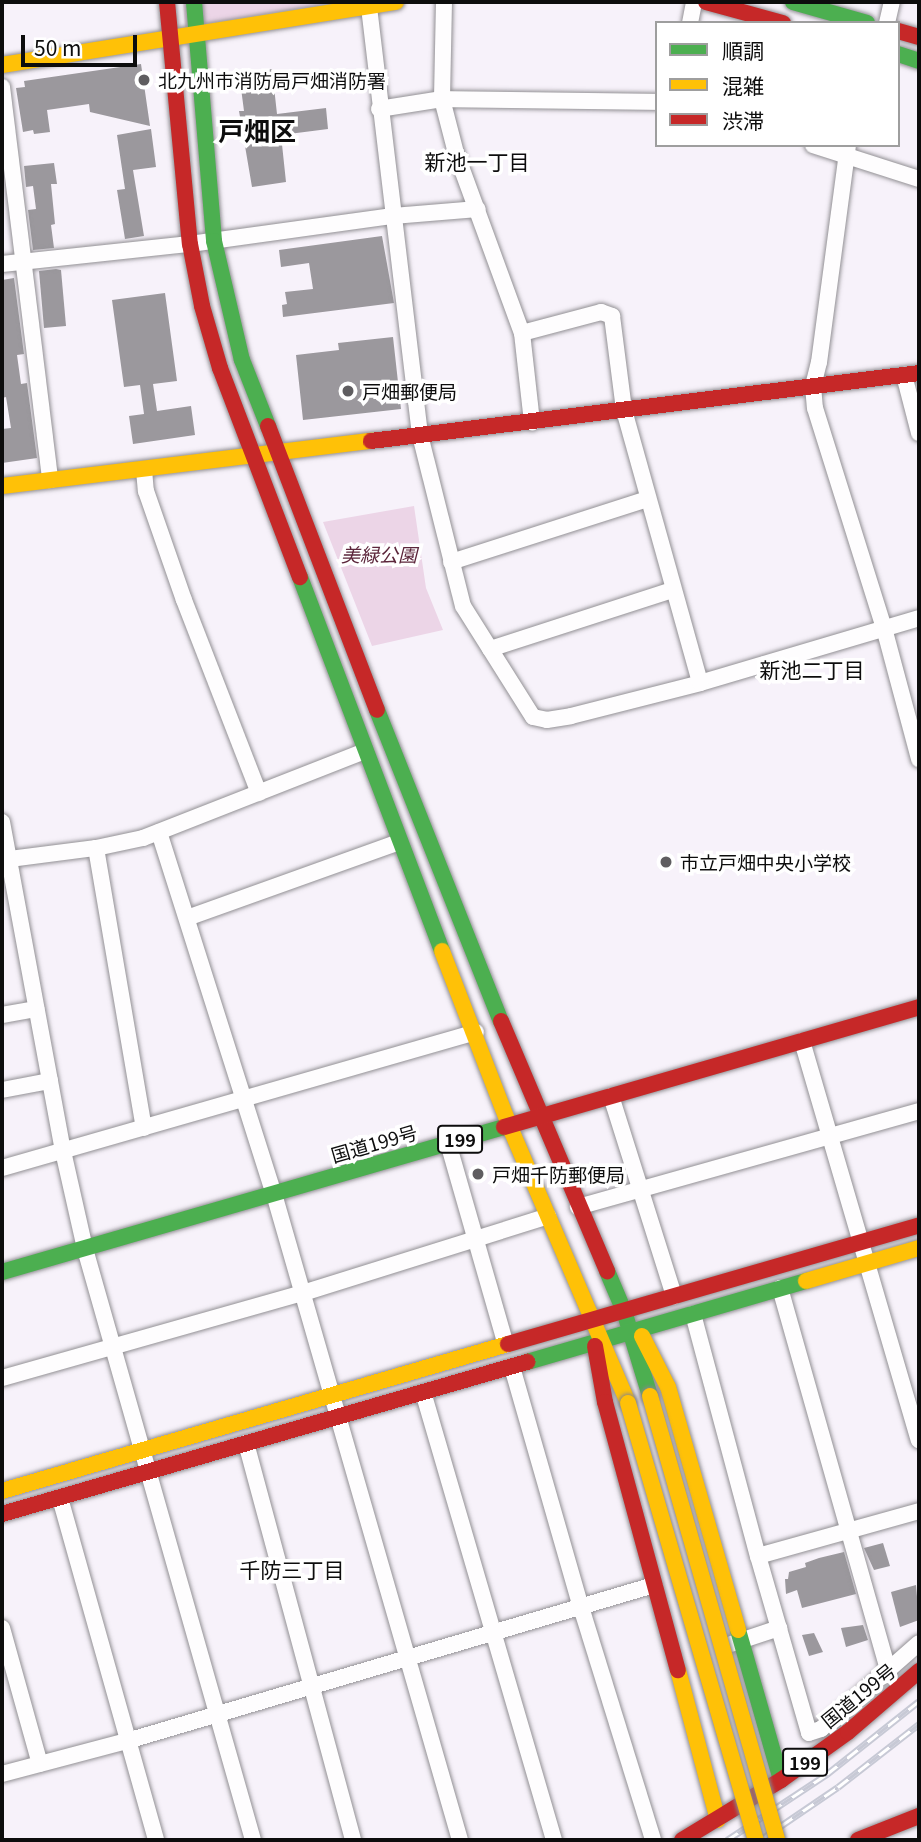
<!DOCTYPE html>
<meta charset="utf-8">
<style>
body{margin:0}
#map{position:relative;width:921px;height:1842px;overflow:hidden;background:#f7f2fa;font-family:Georgia,"Noto Sans JP",serif}
div>[style]{position:absolute}
.green>*{inset:0;background:#ecd5e7}
.building>*{inset:0;background:#9b989d}
.roads{filter:drop-shadow(0 0 2px #929094) drop-shadow(0 0 2px #929094)}
.street>*{height:16px;margin:-8px;padding:0 8px;transform-origin:8px;border-radius:8px;background:#fefdfe}
.fast>*{height:16px;margin:-8px;padding:0 8px;transform-origin:8px;border-radius:8px;background:#4caf50}
.slow>*{height:16px;margin:-8px;padding:0 8px;transform-origin:8px;border-radius:8px;background:#ffc107}
.jam>*{height:16px;margin:-8px;padding:0 8px;transform-origin:8px;border-radius:8px;background:#c62828}
.rail>*{height:7px;margin-top:-3.5px;transform-origin:0;background:repeating-linear-gradient(90deg,#fff 0 13px,#c7c9d5 0 26px);box-sizing:border-box;border-block:2px solid #c7c9d5}
.bridges{filter:drop-shadow(0 0 2px #89878a) drop-shadow(0 0 2px #89878a)}
.slow-bridge>*{height:16px;margin:-8px;padding:0 8px;transform-origin:8px;border-radius:8px;background:#ffc107}
.dots>*{width:19px;height:19px;translate:-50% -50%;box-sizing:border-box;border:4px solid #fff;border-radius:50%}
span{translate:-50% -50%;white-space:nowrap;text-align:center;line-height:1.15;-webkit-text-stroke:7px #fff;paint-order:stroke}
.shield-label span{padding:2px 5px;background:#fff;border:2px solid;border-radius:5px;-webkit-text-stroke-width:0}
.shield-label{font-size:18px;color:#0d0d0d;font-weight:700}
.poi-label{font-size:19px;color:#0d0d0d}
.left{translate:0 -50%;text-align:left}
.park-label{font-size:19px;color:#5c263b;font-style:italic}
.street-label{font-size:19px;color:#0d0d0d}
.neighbourhood-label{font-size:21px;color:#0d0d0d}
.district-label{font-size:26px;color:#0d0d0d;font-weight:700}
.frame{position:absolute;inset:0;border:4px solid #0d0d0d;pointer-events:none}
.legend{position:absolute;left:655px;top:21px;width:245px;height:126px;box-sizing:border-box;background:#fff;border:2px solid #9e9e9e;margin:0;padding:9px 12px;list-style:none;font-size:21px;color:#0d0d0d}
.legend li{display:flex;align-items:center;gap:14px;height:35px}
.legend b{width:35px;border:2px solid #9e9e9e}
.scale{position:absolute;left:21px;top:35px;width:116px;height:32px;box-sizing:border-box;border:4px solid #0d0d0d;border-top:0;padding-left:9px;font-size:21px;line-height:24px;white-space:nowrap;color:#0d0d0d;-webkit-text-stroke:5px #fff;paint-order:stroke}
</style>
<div id="map">
<div class="green">
<div style="clip-path:polygon(183px 2px,339px 2px,185px 27px)"></div>
<div style="clip-path:polygon(414px 506px,426px 588px,443px 630px,372px 646px,323px 522px)"></div>
</div>
<div class="building">
<div style="clip-path:polygon(141px 64px,150px 126px,90px 112px,89px 104px,47px 110px,50px 132px,34px 134px,33px 130px,23px 132px,16px 88px,25px 87px,24px 81px)"></div>
<div style="clip-path:polygon(272px 69px,277px 114px,326px 108px,328px 129px,281px 135px,286px 182px,252px 187px,239px 111px,244px 111px,239px 73px)"></div>
<div style="clip-path:polygon(151px 129px,156px 167px,133px 170px,144px 236px,125px 239px,117px 190px,125px 189px,117px 135px)"></div>
<div style="clip-path:polygon(54px 163px,57px 184px,51px 184px,55px 224px,51px 225px,54px 248px,33px 250px,28px 210px,36px 209px,33px 186px,26px 187px,24px 166px)"></div>
<div style="clip-path:polygon(382px 236px,394px 303px,283px 317px,282px 305px,287px 304px,285px 292px,313px 289px,309px 263px,281px 267px,279px 250px)"></div>
<div style="clip-path:polygon(56px 269px,61px 270px,66px 326px,44px 328px,39px 271px)"></div>
<div style="clip-path:polygon(14px 278px,24px 354px,17px 355px,21px 384px,27px 383px,37px 458px,2px 463px,2px 429px,11px 428px,6px 397px,2px 398px,2px 280px)"></div>
<div style="clip-path:polygon(165px 293px,177px 381px,153px 384px,157px 411px,191px 406px,195px 435px,133px 444px,129px 416px,144px 414px,140px 385px,124px 387px,112px 300px)"></div>
<div style="clip-path:polygon(393px 337px,401px 409px,303px 420px,296px 355px,339px 350px,338px 343px)"></div>
<div style="clip-path:polygon(883px 1543px,890px 1566px,874px 1570px,864px 1548px)"></div>
<div style="clip-path:polygon(844px 1552px,856px 1594px,802px 1608px,797px 1590px,786px 1594px,785px 1579px,788px 1579px,789px 1572px,806px 1567px,805px 1563px,819px 1558px)"></div>
<div style="clip-path:polygon(916px 1585px,919px 1620px,900px 1627px,891px 1592px)"></div>
<div style="clip-path:polygon(863px 1625px,868px 1640px,846px 1647px,841px 1628px)"></div>
<div style="clip-path:polygon(814px 1633px,823px 1652px,809px 1656px,802px 1635px)"></div>
</div>
<div class="roads">
<div class="street">
<div style="left:444px;top:2px;width:97px;rotate:91.2deg"></div>
<div style="left:442px;top:99px;width:56px;rotate:75.5deg"></div>
<div style="left:456px;top:153px;width:192px;rotate:69.9deg"></div>
<div style="left:522px;top:333px;width:90px;rotate:83.6deg"></div>
<div style="left:369px;top:7px;width:431px;rotate:83.2deg"></div>
<div style="left:420px;top:435px;width:176px;rotate:75.9deg"></div>
<div style="left:463px;top:606px;width:131px;rotate:57.8deg"></div>
<div style="left:533px;top:717px;width:14px;rotate:12deg"></div>
<div style="left:547px;top:720px;width:24px;rotate:-9deg"></div>
<div style="left:571px;top:716px;width:133px;rotate:-14.3deg"></div>
<div style="left:700px;top:683px;width:228px;rotate:-16.5deg"></div>
<div style="left:690px;top:23px;width:21px;rotate:-79deg"></div>
<div style="left:887px;top:23px;width:22px;rotate:-77deg"></div>
<div style="left:2px;top:87px;width:396px;rotate:83deg"></div>
<div style="left:379px;top:109px;width:64px;rotate:-9deg"></div>
<div style="left:442px;top:99px;width:215px;rotate:0.8deg"></div>
<div style="left:813px;top:145px;width:111px;rotate:17.8deg"></div>
<div style="left:848px;top:145px;width:219px;rotate:97.6deg"></div>
<div style="left:819px;top:362px;width:25px;rotate:104deg"></div>
<div style="left:813px;top:386px;width:22px;rotate:85deg"></div>
<div style="left:815px;top:408px;width:231px;rotate:72.6deg"></div>
<div style="left:884px;top:628px;width:136px;rotate:75deg"></div>
<div style="left:2px;top:264px;width:189px;rotate:-6.1deg"></div>
<div style="left:190px;top:244px;width:205px;rotate:-7.9deg"></div>
<div style="left:393px;top:216px;width:85px;rotate:-4.7deg"></div>
<div style="left:522px;top:333px;width:82px;rotate:-14.9deg"></div>
<div style="left:601px;top:312px;width:12px;rotate:20deg"></div>
<div style="left:612px;top:316px;width:95px;rotate:82.7deg"></div>
<div style="left:624px;top:410px;width:283px;rotate:74.4deg"></div>
<div style="left:904px;top:375px;width:60px;rotate:75.5deg"></div>
<div style="left:144px;top:470px;width:21px;rotate:85deg"></div>
<div style="left:146px;top:491px;width:115px;rotate:70.8deg"></div>
<div style="left:184px;top:600px;width:207px;rotate:68.8deg"></div>
<div style="left:451px;top:562px;width:206px;rotate:-17.8deg"></div>
<div style="left:490px;top:649px;width:192px;rotate:-17.9deg"></div>
<div style="left:2px;top:822px;width:335px;rotate:79.5deg"></div>
<div style="left:63px;top:1151px;width:100px;rotate:77.3deg"></div>
<div style="left:85px;top:1249px;width:614px;rotate:74.13deg"></div>
<div style="left:159px;top:832px;width:380px;rotate:72.4deg"></div>
<div style="left:274px;top:1194px;width:672px;rotate:73.94deg"></div>
<div style="left:96px;top:848px;width:284px;rotate:80.3deg"></div>
<div style="left:2px;top:860px;width:95px;rotate:-7.3deg"></div>
<div style="left:96px;top:848px;width:48px;rotate:-12deg"></div>
<div style="left:143px;top:838px;width:238px;rotate:-21.4deg"></div>
<div style="left:187px;top:918px;width:225px;rotate:-19.7deg"></div>
<div style="left:2px;top:1015px;width:35px;rotate:-10deg"></div>
<div style="left:802px;top:1041px;width:416px;rotate:73.7deg"></div>
<div style="left:2px;top:1090px;width:49px;rotate:-10.6deg"></div>
<div style="left:611px;top:1096px;width:210px;rotate:72.5deg"></div>
<div style="left:448px;top:1143px;width:210px;rotate:74deg"></div>
<div style="left:2px;top:1168px;width:493px;rotate:-16deg"></div>
<div style="left:578px;top:1207px;width:354px;rotate:-15.7deg"></div>
<div style="left:780px;top:1288px;width:400px;rotate:74.2deg"></div>
<div style="left:693px;top:1314px;width:251px;rotate:75deg"></div>
<div style="left:758px;top:1556px;width:184px;rotate:73.9deg"></div>
<div style="left:809px;top:1733px;width:13px;rotate:-18deg"></div>
<div style="left:821px;top:1729px;width:130px;rotate:-41.3deg"></div>
<div style="left:512px;top:1367px;width:250px;rotate:74deg"></div>
<div style="left:581px;top:1607px;width:244px;rotate:72.8deg"></div>
<div style="left:2px;top:1378px;width:313px;rotate:-15.8deg"></div>
<div style="left:303px;top:1293px;width:257px;rotate:-17.4deg"></div>
<div style="left:423px;top:1392px;width:467px;rotate:73.7deg"></div>
<div style="left:246px;top:1443px;width:411px;rotate:74.9deg"></div>
<div style="left:60px;top:1498px;width:355px;rotate:74.3deg"></div>
<div style="left:758px;top:1556px;width:167px;rotate:-15.6deg"></div>
<div style="left:2px;top:1628px;width:141px;rotate:74.4deg"></div>
<div style="left:731px;top:1644px;width:51px;rotate:-18.4deg"></div>
<div style="left:2px;top:1774px;width:129px;rotate:-14.8deg"></div>
<div style="left:127px;top:1741px;width:550px;rotate:-16.49deg"></div>
</div>
<div class="fast">
<div style="left:194px;top:2px;width:240px;rotate:85.2deg"></div>
<div style="left:214px;top:241px;width:122px;rotate:76.8deg"></div>
<div style="left:242px;top:360px;width:71px;rotate:68.5deg"></div>
<div style="left:793px;top:2px;width:77px;rotate:15.8deg"></div>
<div style="left:898px;top:54px;width:22px;rotate:18deg"></div>
<div style="left:300px;top:577px;width:400px;rotate:69.2deg"></div>
<div style="left:377px;top:710px;width:335px;rotate:68.3deg"></div>
<div style="left:607px;top:1271px;width:43px;rotate:67deg"></div>
<div style="left:624px;top:1311px;width:89px;rotate:73deg"></div>
<div style="left:2px;top:1272px;width:523px;rotate:-16.11deg"></div>
<div style="left:527px;top:1362px;width:291px;rotate:-16.2deg"></div>
<div style="left:738px;top:1630px;width:156px;rotate:74deg"></div>
</div>
<div class="slow">
<div style="left:2px;top:65px;width:399px;rotate:-9.1deg"></div>
<div style="left:2px;top:486px;width:372px;rotate:-7deg"></div>
<div style="left:442px;top:951px;width:186px;rotate:68.9deg"></div>
<div style="left:509px;top:1125px;width:302px;rotate:66.8deg"></div>
<div style="left:806px;top:1281px;width:118px;rotate:-16.3deg"></div>
<div style="left:642px;top:1336px;width:57px;rotate:63deg"></div>
<div style="left:668px;top:1387px;width:253px;rotate:73.9deg"></div>
<div style="left:2px;top:1491px;width:527px;rotate:-16.2deg"></div>
<div style="left:678px;top:1670px;width:155px;rotate:75.1deg"></div>
</div>
<div class="jam">
<div style="left:167px;top:2px;width:243px;rotate:84.6deg"></div>
<div style="left:190px;top:244px;width:63px;rotate:79deg"></div>
<div style="left:202px;top:306px;width:65px;rotate:73.8deg"></div>
<div style="left:220px;top:368px;width:224px;rotate:69.1deg"></div>
<div style="left:706px;top:2px;width:80px;rotate:15.3deg"></div>
<div style="left:898px;top:31px;width:22px;rotate:16deg"></div>
<div style="left:268px;top:426px;width:304px;rotate:69deg"></div>
<div style="left:371px;top:441px;width:552px;rotate:-7.07deg"></div>
<div style="left:501px;top:1021px;width:272px;rotate:67deg"></div>
<div style="left:504px;top:1127px;width:432px;rotate:-16.1deg"></div>
<div style="left:508px;top:1344px;width:428px;rotate:-16.1deg"></div>
<div style="left:595px;top:1346px;width:57px;rotate:79.9deg"></div>
<div style="left:605px;top:1402px;width:278px;rotate:74.8deg"></div>
<div style="left:2px;top:1514px;width:547px;rotate:-16.15deg"></div>
<div style="left:682px;top:1840px;width:116px;rotate:-31.2deg"></div>
<div style="left:781px;top:1780px;width:82px;rotate:-35.6deg"></div>
<div style="left:848px;top:1732px;width:94px;rotate:-40.7deg"></div>
<div style="left:858px;top:1840px;width:66px;rotate:-21.5deg"></div>
</div>
</div>
<div class="rail">
<div style="left:727px;top:1840px;width:120px;rotate:-33.4deg"></div>
<div style="left:827px;top:1774px;width:117px;rotate:-38.4deg"></div>
<div style="left:760px;top:1840px;width:94px;rotate:-34.2deg"></div>
<div style="left:838px;top:1787px;width:103px;rotate:-37.9deg"></div>
</div>
<div class="bridges">
<div class="slow-bridge">
<div style="left:650px;top:1396px;width:462px;rotate:74deg"></div>
<div style="left:628px;top:1403px;width:455px;rotate:73.7deg"></div>
</div>
</div>
<div class="dots">
<div style="left:144px;top:80px;background:#5f5d60"></div>
<div style="left:348px;top:391px;background:#5f5d60"></div>
<div style="left:666px;top:862px;background:#5f5d60"></div>
<div style="left:478px;top:1174px;background:#5f5d60"></div>
</div>
<div class="shield-label">
<span style="left:460px;top:1139px">199</span>
<span style="left:805px;top:1762px">199</span>
</div>
<div class="poi-label">
<span class="left" style="left:158px;top:80px">北九州市消防局戸畑消防署</span>
<span class="left" style="left:362px;top:391px">戸畑郵便局</span>
<span class="left" style="left:680px;top:862px">市立戸畑中央小学校</span>
<span class="left" style="left:492px;top:1174px">戸畑千防郵便局</span>
</div>
<div class="park-label">
<span style="left:379px;top:554px">美緑公園</span>
</div>
<div class="street-label">
<span style="left:374px;top:1143px;rotate:-16deg">国道199号</span>
<span style="left:858px;top:1695px;rotate:-39deg">国道199号</span>
</div>
<div class="neighbourhood-label">
<span style="left:477px;top:161px">新池一丁目</span>
<span style="left:812px;top:669px">新池二丁目</span>
<span style="left:292px;top:1569px">千防三丁目</span>
</div>
<div class="district-label">
<span style="left:257px;top:130px">戸畑区</span>
</div>
<div class="frame"></div>
<ul class="legend">
<li><b style="height:9px;background:#4caf50"></b>順調</li>
<li><b style="height:9px;background:#ffc107"></b>混雑</li>
<li><b style="height:9px;background:#c62828"></b>渋滞</li>
</ul>
<div class="scale">50 m</div>
</div>
